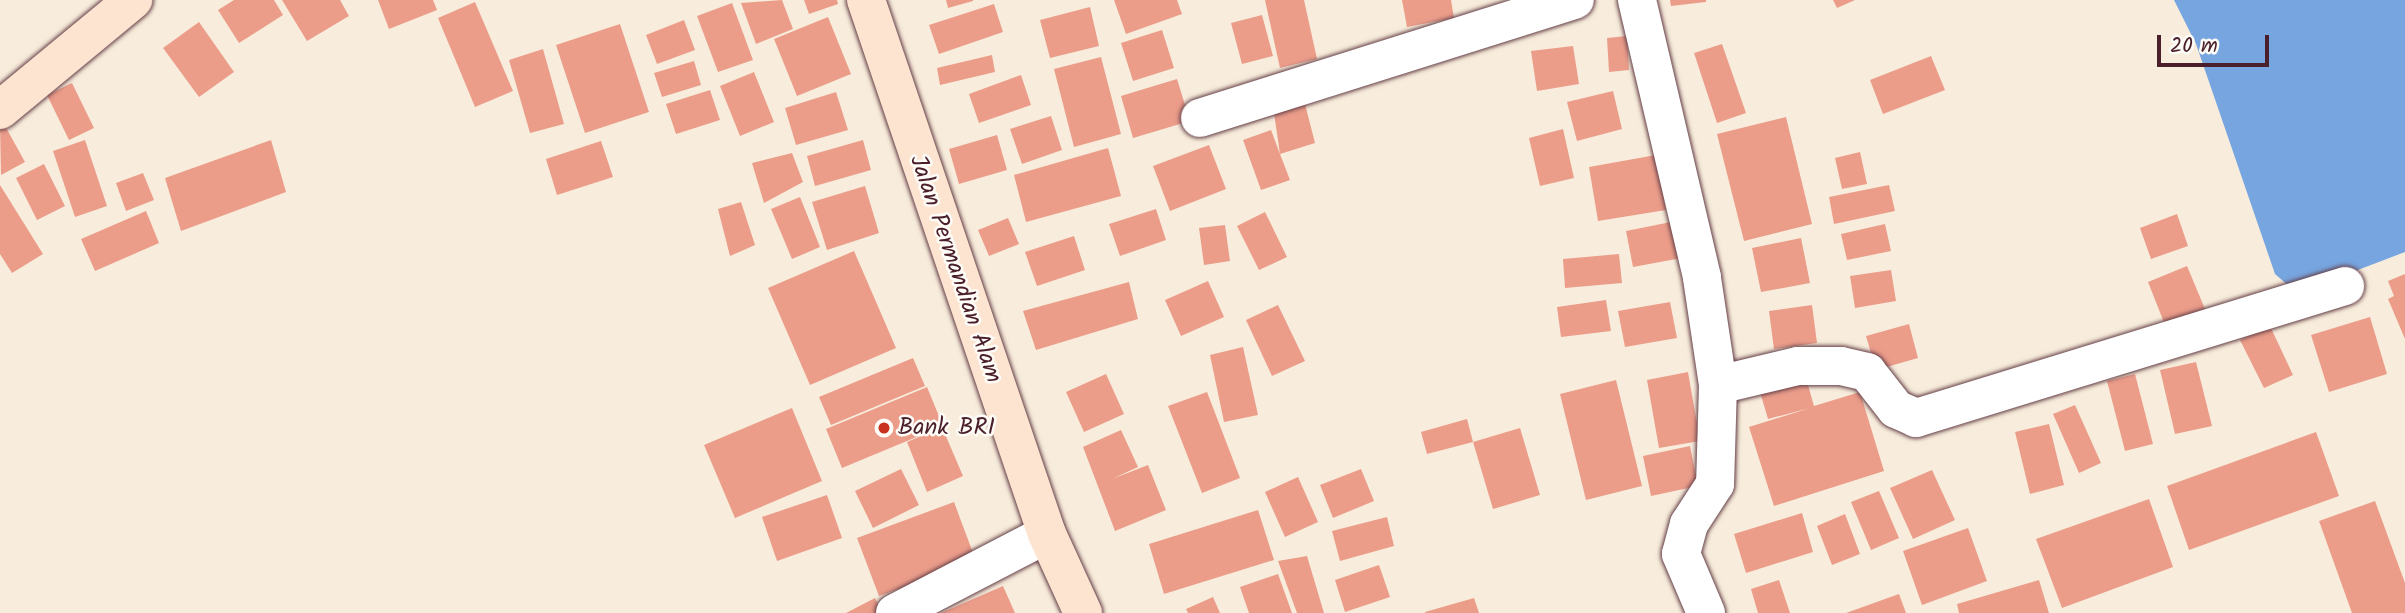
<!DOCTYPE html>
<style>
body{margin:0}
#map{position:relative;width:2405px;height:613px;overflow:hidden;background:#f8eddc;font-family:Kalam,sans-serif}
div>[style]{position:absolute}
.water>*{inset:0;background:#77a5e0}
.building>*{inset:0;background:#eb9d8a}
.roads{filter:drop-shadow(0 0 2px #643e46) drop-shadow(0 0 2px #643e46)}
.minor>*{height:38px;margin:-19px;padding:0 19px;transform-origin:19px;border-radius:19px;background:#fff}
.secondary>*{height:38px;margin:-19px;padding:0 19px;transform-origin:19px;border-radius:19px;background:#fde4d1}
.dots>*{width:19px;height:19px;translate:-50% -50%;box-sizing:border-box;border:4px solid #fdfcf7;border-radius:50%}
span{translate:-50% -50%;white-space:nowrap;text-align:center;line-height:1.15;-webkit-text-stroke:5px #fdfcf7;paint-order:stroke}
.street-label{font-size:24px;color:#4a1f2b}
.poi-label{font-size:24px;color:#4a1f2b}
.left{translate:0 -50%;text-align:left}
.scale{position:absolute;left:2157px;top:35px;width:112px;height:32px;box-sizing:border-box;border:4px solid #4a1f2b;border-top:0;padding-left:9px;font-size:21px;line-height:24px;white-space:nowrap;color:#4a1f2b;-webkit-text-stroke:5px #fdfcf7;paint-order:stroke}
</style>
<div id="map">
<div class="water">
<div style="clip-path:polygon(2174px 0,2405px 0,2405px 252px,2308px 289px,2290px 287px,2275px 274px,2196px 44px)"></div>
</div>
<div class="building">
<div style="clip-path:polygon(234px 0,274px 0,283px 15px,239px 43px,218px 10px)"></div>
<div style="clip-path:polygon(282px 0,340px 0,349px 16px,307px 41px)"></div>
<div style="clip-path:polygon(378px 0,433px 0,437px 10px,389px 29px)"></div>
<div style="clip-path:polygon(782px 0,793px 29px,756px 44px,741px 3px)"></div>
<div style="clip-path:polygon(804px 0,837px 0,838px 4px,809px 14px)"></div>
<div style="clip-path:polygon(946px 0,973px 0,973px 1px,948px 8px)"></div>
<div style="clip-path:polygon(1114px 0,1177px 0,1182px 14px,1126px 34px)"></div>
<div style="clip-path:polygon(1265px 0,1304px 0,1317px 59px,1280px 68px)"></div>
<div style="clip-path:polygon(1402px 0,1451px 0,1454px 18px,1407px 27px)"></div>
<div style="clip-path:polygon(1670px 0,1706px 0,1706px 2px,1671px 6px)"></div>
<div style="clip-path:polygon(1833px 0,1855px 0,1837px 8px)"></div>
<div style="clip-path:polygon(475px 2px,513px 91px,475px 107px,438px 18px)"></div>
<div style="clip-path:polygon(732px 3px,753px 60px,718px 72px,697px 16px)"></div>
<div style="clip-path:polygon(994px 4px,1003px 32px,939px 54px,929px 25px)"></div>
<div style="clip-path:polygon(1090px 7px,1099px 46px,1050px 58px,1040px 20px)"></div>
<div style="clip-path:polygon(1262px 15px,1273px 56px,1242px 64px,1231px 23px)"></div>
<div style="clip-path:polygon(828px 17px,851px 74px,797px 96px,774px 39px)"></div>
<div style="clip-path:polygon(684px 20px,695px 50px,657px 64px,646px 35px)"></div>
<div style="clip-path:polygon(199px 22px,234px 72px,199px 97px,163px 48px)"></div>
<div style="clip-path:polygon(620px 24px,649px 112px,585px 133px,556px 45px)"></div>
<div style="clip-path:polygon(1162px 30px,1174px 68px,1133px 81px,1121px 43px)"></div>
<div style="clip-path:polygon(1627px 36px,1629px 70px,1609px 72px,1607px 38px)"></div>
<div style="clip-path:polygon(1722px 44px,1746px 113px,1717px 123px,1694px 53px)"></div>
<div style="clip-path:polygon(1573px 46px,1579px 84px,1537px 91px,1531px 51px)"></div>
<div style="clip-path:polygon(543px 49px,564px 124px,530px 133px,509px 60px)"></div>
<div style="clip-path:polygon(992px 55px,995px 72px,940px 85px,937px 68px)"></div>
<div style="clip-path:polygon(1931px 56px,1945px 90px,1883px 114px,1870px 80px)"></div>
<div style="clip-path:polygon(1101px 57px,1121px 134px,1074px 147px,1054px 69px)"></div>
<div style="clip-path:polygon(694px 61px,701px 85px,662px 97px,654px 73px)"></div>
<div style="clip-path:polygon(754px 72px,774px 122px,740px 136px,720px 86px)"></div>
<div style="clip-path:polygon(1021px 75px,1031px 105px,979px 123px,969px 94px)"></div>
<div style="clip-path:polygon(1177px 79px,1190px 121px,1133px 138px,1121px 96px)"></div>
<div style="clip-path:polygon(72px 83px,94px 128px,69px 140px,47px 95px)"></div>
<div style="clip-path:polygon(710px 90px,720px 120px,676px 134px,666px 104px)"></div>
<div style="clip-path:polygon(1613px 91px,1622px 129px,1577px 141px,1567px 102px)"></div>
<div style="clip-path:polygon(836px 92px,848px 130px,796px 145px,785px 108px)"></div>
<div style="clip-path:polygon(1305px 104px,1315px 143px,1280px 154px,1290px 180px,1261px 190px,1243px 140px,1271px 130px,1280px 154px,1274px 113px)"></div>
<div style="clip-path:polygon(1051px 116px,1062px 150px,1022px 164px,1010px 129px)"></div>
<div style="clip-path:polygon(1786px 117px,1812px 224px,1744px 241px,1717px 134px)"></div>
<div style="clip-path:polygon(4px 124px,25px 162px,1px 175px,0 126px)"></div>
<div style="clip-path:polygon(1563px 129px,1574px 178px,1540px 186px,1529px 138px)"></div>
<div style="clip-path:polygon(997px 135px,1007px 170px,959px 184px,949px 149px)"></div>
<div style="clip-path:polygon(85px 140px,107px 206px,75px 217px,53px 151px)"></div>
<div style="clip-path:polygon(271px 140px,286px 192px,181px 231px,165px 178px)"></div>
<div style="clip-path:polygon(863px 140px,871px 170px,815px 186px,807px 156px)"></div>
<div style="clip-path:polygon(601px 141px,613px 177px,557px 195px,546px 159px)"></div>
<div style="clip-path:polygon(1209px 145px,1226px 189px,1170px 211px,1153px 166px)"></div>
<div style="clip-path:polygon(1108px 148px,1121px 196px,1026px 222px,1014px 175px)"></div>
<div style="clip-path:polygon(1860px 152px,1867px 184px,1842px 189px,1835px 158px)"></div>
<div style="clip-path:polygon(792px 153px,803px 182px,764px 203px,752px 163px)"></div>
<div style="clip-path:polygon(1656px 155px,1666px 210px,1598px 221px,1589px 167px)"></div>
<div style="clip-path:polygon(44px 164px,65px 206px,37px 220px,16px 178px)"></div>
<div style="clip-path:polygon(143px 173px,154px 200px,126px 211px,116px 183px)"></div>
<div style="clip-path:polygon(0 185px,43px 254px,12px 273px,0 254px)"></div>
<div style="clip-path:polygon(1889px 185px,1895px 211px,1834px 224px,1829px 197px)"></div>
<div style="clip-path:polygon(865px 186px,879px 233px,827px 250px,812px 202px)"></div>
<div style="clip-path:polygon(800px 197px,820px 247px,792px 259px,771px 209px)"></div>
<div style="clip-path:polygon(741px 202px,755px 245px,730px 256px,718px 209px)"></div>
<div style="clip-path:polygon(1156px 209px,1166px 240px,1120px 256px,1109px 224px)"></div>
<div style="clip-path:polygon(146px 211px,159px 243px,95px 271px,81px 239px)"></div>
<div style="clip-path:polygon(1265px 212px,1287px 257px,1259px 270px,1237px 226px)"></div>
<div style="clip-path:polygon(2177px 214px,2188px 246px,2151px 259px,2140px 228px)"></div>
<div style="clip-path:polygon(1008px 218px,1019px 244px,989px 256px,978px 230px)"></div>
<div style="clip-path:polygon(1681px 220px,1687px 257px,1633px 267px,1626px 231px)"></div>
<div style="clip-path:polygon(1885px 224px,1891px 251px,1847px 260px,1841px 234px)"></div>
<div style="clip-path:polygon(1225px 225px,1230px 261px,1204px 265px,1199px 228px)"></div>
<div style="clip-path:polygon(1074px 236px,1085px 270px,1037px 286px,1025px 252px)"></div>
<div style="clip-path:polygon(1801px 238px,1810px 283px,1761px 292px,1752px 248px)"></div>
<div style="clip-path:polygon(854px 251px,896px 348px,810px 385px,768px 288px)"></div>
<div style="clip-path:polygon(1619px 254px,1622px 283px,1565px 288px,1563px 259px)"></div>
<div style="clip-path:polygon(2187px 266px,2205px 309px,2165px 325px,2148px 282px)"></div>
<div style="clip-path:polygon(1891px 270px,1896px 301px,1855px 308px,1850px 276px)"></div>
<div style="clip-path:polygon(2405px 274px,2405px 339px,2388px 299px,2394px 296px,2388px 281px)"></div>
<div style="clip-path:polygon(1208px 281px,1224px 317px,1181px 336px,1165px 300px)"></div>
<div style="clip-path:polygon(1129px 282px,1138px 319px,1036px 350px,1023px 311px)"></div>
<div style="clip-path:polygon(1606px 300px,1611px 331px,1561px 337px,1557px 307px)"></div>
<div style="clip-path:polygon(1670px 302px,1677px 338px,1625px 347px,1618px 311px)"></div>
<div style="clip-path:polygon(1278px 305px,1305px 361px,1272px 376px,1246px 320px)"></div>
<div style="clip-path:polygon(1812px 305px,1817px 343px,1774px 349px,1769px 311px)"></div>
<div style="clip-path:polygon(2370px 317px,2387px 374px,2329px 392px,2311px 335px)"></div>
<div style="clip-path:polygon(1909px 324px,1918px 358px,1876px 370px,1866px 336px)"></div>
<div style="clip-path:polygon(2270px 326px,2293px 375px,2264px 388px,2240px 340px)"></div>
<div style="clip-path:polygon(1243px 347px,1258px 415px,1224px 422px,1210px 355px)"></div>
<div style="clip-path:polygon(913px 358px,925px 386px,831px 425px,819px 397px)"></div>
<div style="clip-path:polygon(2196px 362px,2212px 426px,2175px 434px,2160px 370px)"></div>
<div style="clip-path:polygon(1804px 371px,1814px 406px,1860px 392px,1884px 471px,1774px 506px,1749px 427px,1810px 408px,1768px 419px,1758px 385px)"></div>
<div style="clip-path:polygon(1688px 372px,1700px 441px,1659px 448px,1647px 380px)"></div>
<div style="clip-path:polygon(1106px 374px,1124px 414px,1084px 432px,1066px 392px)"></div>
<div style="clip-path:polygon(2135px 374px,2153px 444px,2125px 451px,2107px 381px)"></div>
<div style="clip-path:polygon(1616px 380px,1642px 486px,1586px 500px,1560px 394px)"></div>
<div style="clip-path:polygon(927px 387px,943px 426px,842px 468px,826px 429px)"></div>
<div style="clip-path:polygon(1207px 392px,1240px 478px,1202px 493px,1168px 406px)"></div>
<div style="clip-path:polygon(2075px 405px,2101px 463px,2079px 473px,2053px 414px)"></div>
<div style="clip-path:polygon(792px 408px,822px 481px,735px 518px,704px 445px)"></div>
<div style="clip-path:polygon(1467px 419px,1473px 442px,1427px 454px,1421px 432px)"></div>
<div style="clip-path:polygon(2049px 424px,2064px 485px,2030px 494px,2015px 432px)"></div>
<div style="clip-path:polygon(942px 427px,963px 476px,927px 492px,907px 442px)"></div>
<div style="clip-path:polygon(1520px 428px,1540px 495px,1493px 509px,1473px 442px)"></div>
<div style="clip-path:polygon(1121px 430px,1138px 467px,1112px 479px,1148px 465px,1166px 510px,1115px 531px,1083px 447px)"></div>
<div style="clip-path:polygon(2316px 432px,2339px 496px,2189px 550px,2167px 486px)"></div>
<div style="clip-path:polygon(1690px 446px,1698px 486px,1651px 496px,1643px 456px)"></div>
<div style="clip-path:polygon(901px 469px,919px 505px,873px 528px,855px 491px)"></div>
<div style="clip-path:polygon(1361px 469px,1374px 501px,1333px 518px,1320px 485px)"></div>
<div style="clip-path:polygon(1932px 470px,1955px 520px,1913px 539px,1890px 488px)"></div>
<div style="clip-path:polygon(1298px 477px,1318px 522px,1285px 537px,1265px 492px)"></div>
<div style="clip-path:polygon(1879px 491px,1899px 538px,1871px 550px,1851px 502px)"></div>
<div style="clip-path:polygon(827px 495px,842px 538px,777px 561px,762px 517px)"></div>
<div style="clip-path:polygon(2149px 499px,2173px 567px,2062px 608px,2036px 539px)"></div>
<div style="clip-path:polygon(2375px 501px,2405px 583px,2405px 613px,2352px 613px,2319px 521px)"></div>
<div style="clip-path:polygon(954px 502px,976px 561px,879px 596px,857px 538px)"></div>
<div style="clip-path:polygon(1258px 510px,1274px 560px,1164px 594px,1149px 544px)"></div>
<div style="clip-path:polygon(1802px 513px,1813px 552px,1746px 573px,1734px 534px)"></div>
<div style="clip-path:polygon(1845px 514px,1860px 554px,1832px 565px,1817px 526px)"></div>
<div style="clip-path:polygon(1387px 517px,1394px 546px,1340px 561px,1332px 531px)"></div>
<div style="clip-path:polygon(1968px 528px,1987px 581px,1922px 605px,1903px 551px)"></div>
<div style="clip-path:polygon(1307px 556px,1324px 613px,1297px 613px,1278px 561px)"></div>
<div style="clip-path:polygon(1379px 565px,1390px 597px,1345px 612px,1335px 580px)"></div>
<div style="clip-path:polygon(1278px 574px,1292px 613px,1249px 613px,1240px 587px)"></div>
<div style="clip-path:polygon(1779px 580px,1790px 613px,1758px 613px,1751px 589px)"></div>
<div style="clip-path:polygon(2039px 580px,2049px 613px,1959px 613px,1957px 604px)"></div>
<div style="clip-path:polygon(1003px 586px,1015px 613px,941px 613px)"></div>
<div style="clip-path:polygon(1899px 594px,1906px 613px,1846px 613px)"></div>
<div style="clip-path:polygon(1213px 597px,1220px 613px,1188px 613px,1186px 609px)"></div>
<div style="clip-path:polygon(875px 598px,882px 613px,846px 613px)"></div>
<div style="clip-path:polygon(1474px 598px,1479px 613px,1425px 613px,1425px 612px)"></div>
</div>
<div class="roads">
<div class="minor">
<div style="left:1637px;top:0;width:285px;rotate:76.8deg"></div>
<div style="left:1702px;top:278px;width:108px;rotate:81.5deg"></div>
<div style="left:1718px;top:385px;width:99px;rotate:91.7deg"></div>
<div style="left:1715px;top:484px;width:48px;rotate:123deg"></div>
<div style="left:1689px;top:524px;width:31px;rotate:105deg"></div>
<div style="left:1681px;top:554px;width:64px;rotate:67deg"></div>
<div style="left:1200px;top:118px;width:393px;rotate:-17.5deg"></div>
<div style="left:1718px;top:385px;width:82px;rotate:-13.4deg"></div>
<div style="left:1798px;top:366px;width:43px"></div>
<div style="left:1841px;top:366px;width:27px;rotate:13deg"></div>
<div style="left:1867px;top:372px;width:47px;rotate:51.9deg"></div>
<div style="left:1896px;top:409px;width:22px;rotate:24deg"></div>
<div style="left:1916px;top:418px;width:449px;rotate:-17.1deg"></div>
<div style="left:895px;top:613px;width:171px;rotate:-27.5deg"></div>
</div>
<div class="secondary">
<div style="left:866px;top:0;width:564px;rotate:71.28deg"></div>
<div style="left:1047px;top:534px;width:87px;rotate:65.5deg"></div>
<div style="left:0;top:110px;width:173px;rotate:-39.6deg"></div>
</div>
</div>
<div class="dots">
<div style="left:884px;top:428px;background:#c8321e"></div>
</div>
<div class="street-label">
<span style="left:955px;top:269px;rotate:71deg">Jalan Permandian Alam</span>
</div>
<div class="poi-label">
<span class="left" style="left:898px;top:428px">Bank BRI</span>
</div>
<div class="scale">20 m</div>
</div>
